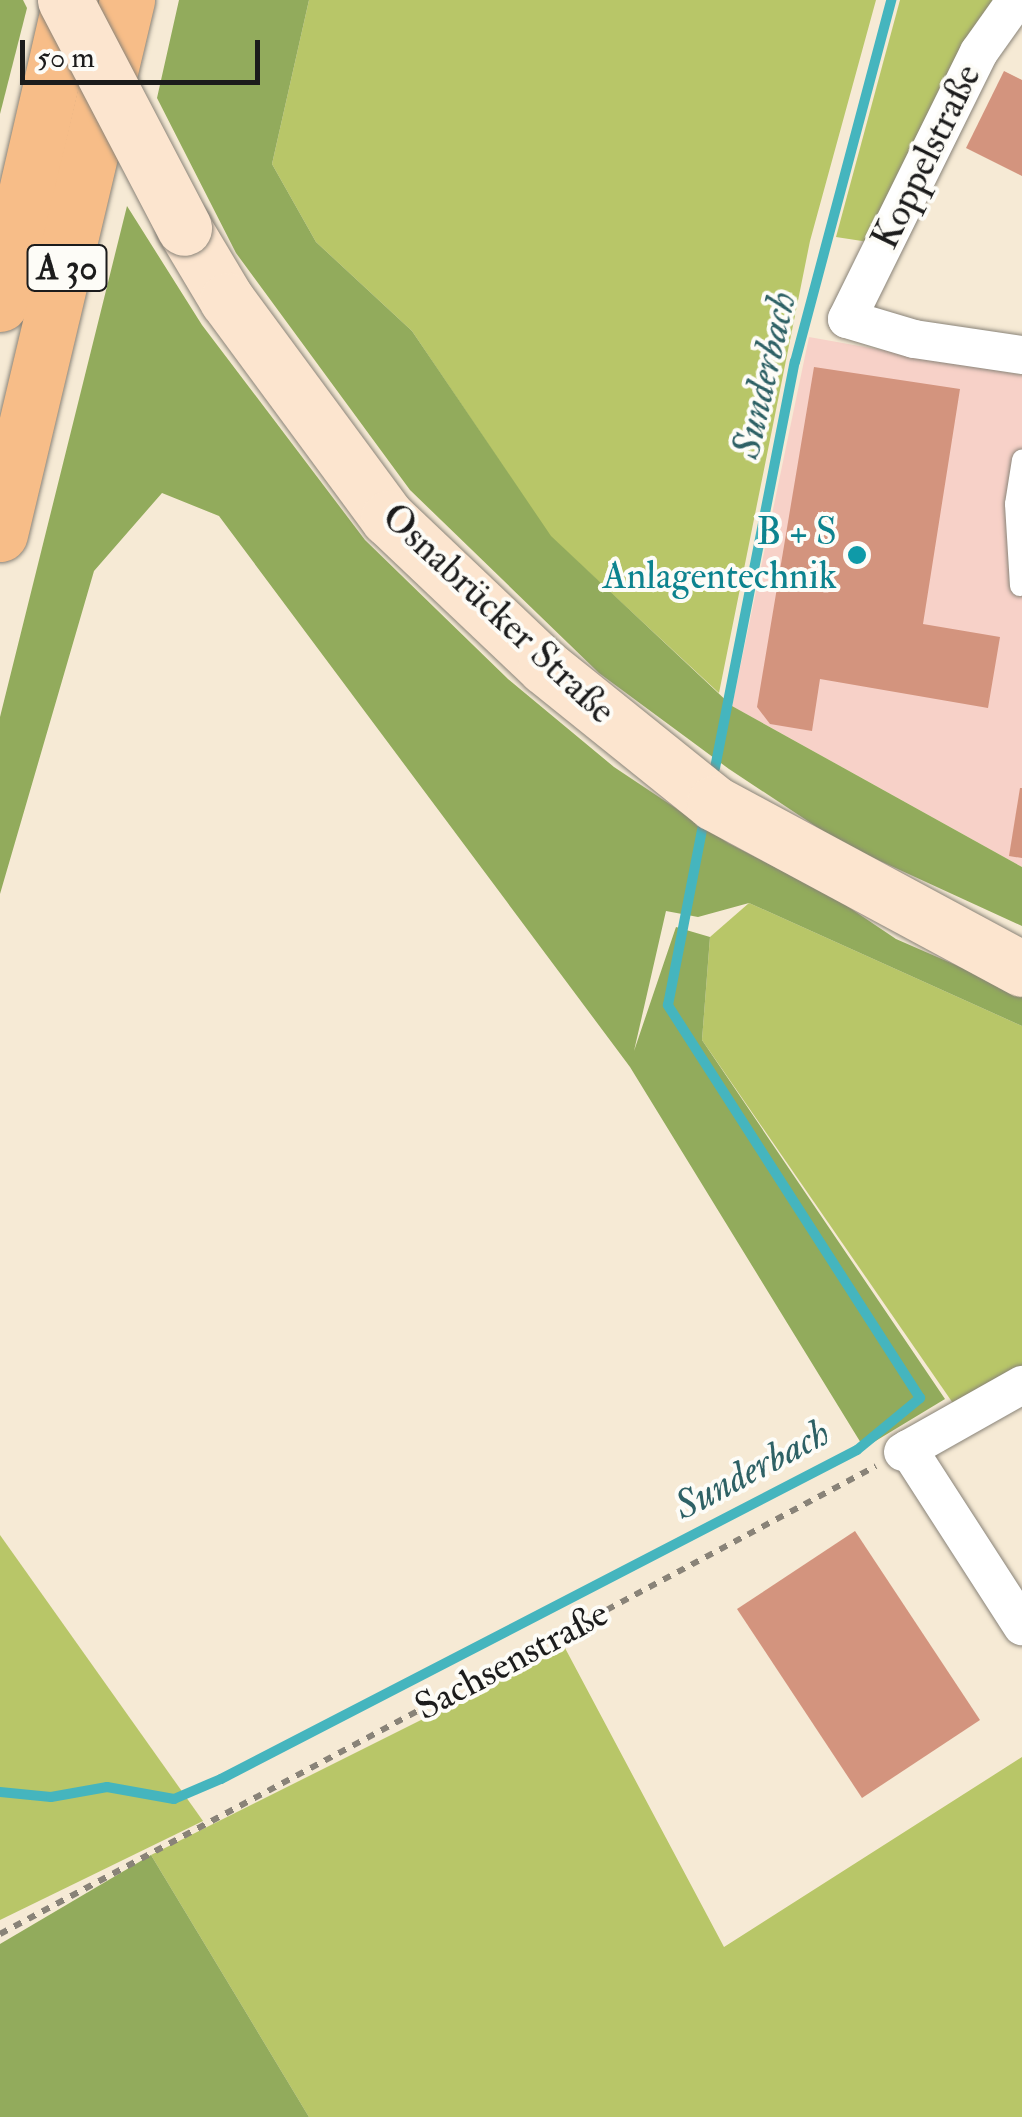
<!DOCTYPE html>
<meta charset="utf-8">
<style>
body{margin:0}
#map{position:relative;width:1022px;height:2117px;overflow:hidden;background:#f6ead5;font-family:"IM FELL Double Pica",serif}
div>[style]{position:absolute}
.built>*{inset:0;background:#f7d1c8}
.green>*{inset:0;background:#b8c668}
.forest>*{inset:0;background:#92ab5c}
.stream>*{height:10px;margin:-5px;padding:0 5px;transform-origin:5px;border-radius:5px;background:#45b5be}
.building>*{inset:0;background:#d3947e}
.path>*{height:6px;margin-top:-3px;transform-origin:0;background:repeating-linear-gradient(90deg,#898378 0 8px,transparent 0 16px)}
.roads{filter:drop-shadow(0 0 2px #898378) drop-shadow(0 0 2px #898378)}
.service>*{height:20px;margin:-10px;padding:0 10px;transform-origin:10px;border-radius:10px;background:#fff}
.minor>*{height:38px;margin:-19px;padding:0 19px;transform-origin:19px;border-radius:19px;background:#fff}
.secondary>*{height:55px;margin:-27.5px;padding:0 27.5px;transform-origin:27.5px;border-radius:27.5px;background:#fce5cf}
.motorway>*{height:55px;margin:-27.5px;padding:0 27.5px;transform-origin:27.5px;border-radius:27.5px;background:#f7bd88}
.bridges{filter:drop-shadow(0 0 2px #898378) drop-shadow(0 0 2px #898378)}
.secondary-bridge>*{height:55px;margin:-27.5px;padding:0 27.5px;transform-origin:27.5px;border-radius:27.5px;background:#fce5cf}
.dots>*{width:28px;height:28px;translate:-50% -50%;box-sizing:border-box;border:5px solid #fdfcf7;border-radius:50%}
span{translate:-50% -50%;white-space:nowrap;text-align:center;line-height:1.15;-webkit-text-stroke:8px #fdfcf7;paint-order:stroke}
.shield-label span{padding:2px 8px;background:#fdfcf7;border:2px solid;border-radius:8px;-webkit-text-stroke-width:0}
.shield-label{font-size:35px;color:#1c1c1c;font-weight:700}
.street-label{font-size:38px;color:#1c1c1c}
.culture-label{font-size:38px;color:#0d838f}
.right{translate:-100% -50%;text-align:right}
.water-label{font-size:40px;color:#2e6165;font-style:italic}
.scale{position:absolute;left:20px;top:40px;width:240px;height:45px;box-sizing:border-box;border:5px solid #1c1c1c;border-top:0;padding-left:12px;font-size:30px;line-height:35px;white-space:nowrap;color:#1c1c1c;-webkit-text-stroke:8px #fdfcf7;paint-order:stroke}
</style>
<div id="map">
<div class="built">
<div style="clip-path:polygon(809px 337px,1022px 375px,1022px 867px,732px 706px)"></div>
</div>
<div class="green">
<div style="clip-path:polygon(309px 0,876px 0,810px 241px,719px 693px,550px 536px,412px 331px,316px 242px,272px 164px)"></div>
<div style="clip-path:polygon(900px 0,1001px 0,875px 243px,836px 237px)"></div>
<div style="clip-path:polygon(749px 903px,1022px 1026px,1022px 1373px,957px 1409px,702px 1040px,710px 937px)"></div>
<div style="clip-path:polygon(0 1535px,203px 1821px,0 1920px)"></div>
<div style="clip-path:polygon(565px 1648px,724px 1947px,1022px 1757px,1022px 2117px,309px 2117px,151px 1855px)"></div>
</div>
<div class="forest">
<div style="clip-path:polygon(0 0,23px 0,27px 8px,0 114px)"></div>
<div style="clip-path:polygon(179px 0,309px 0,272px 164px,316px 242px,412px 331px,551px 536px,732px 706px,1022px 867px,1022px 926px,841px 843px,729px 769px,599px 673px,410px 490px,236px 253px,157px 98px)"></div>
<div style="clip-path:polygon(127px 206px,202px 325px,365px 540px,508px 679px,614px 767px,728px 843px,835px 898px,896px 939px,1022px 994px,1022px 1026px,749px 903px,698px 917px,666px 911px,634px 1051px,676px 927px,710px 937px,702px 1040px,945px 1399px,864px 1448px,630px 1067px,219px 516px,162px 493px,94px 571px,0 894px,0 717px)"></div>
<div style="clip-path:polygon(151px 1855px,309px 2117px,0 2117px,0 1944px)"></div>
</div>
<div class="stream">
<div style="left:715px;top:768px;width:414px;rotate:-78.9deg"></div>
<div style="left:795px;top:362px;width:375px;rotate:-75.1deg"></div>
<div style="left:0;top:1792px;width:51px;rotate:5.6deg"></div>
<div style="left:51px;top:1797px;width:57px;rotate:-10.1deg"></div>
<div style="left:107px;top:1787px;width:68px;rotate:10.2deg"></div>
<div style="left:174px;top:1799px;width:51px;rotate:-23.1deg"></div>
<div style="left:221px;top:1779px;width:716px;rotate:-27.35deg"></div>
<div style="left:857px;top:1450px;width:82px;rotate:-39.5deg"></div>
<div style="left:920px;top:1398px;width:467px;rotate:-122.7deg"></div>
<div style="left:668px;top:1005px;width:189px;rotate:-79deg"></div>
</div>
<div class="building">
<div style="clip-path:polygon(1004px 71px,1022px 80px,1022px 176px,966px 148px)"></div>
<div style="clip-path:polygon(814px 367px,960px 389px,923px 624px,1000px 637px,988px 708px,820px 679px,812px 731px,770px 724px,757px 707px)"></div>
<div style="clip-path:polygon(1020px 788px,1022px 788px,1022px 858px,1009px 856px)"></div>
<div style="clip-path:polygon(855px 1531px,980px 1720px,862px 1798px,737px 1609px)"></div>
</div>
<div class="path">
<div style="left:0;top:1934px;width:993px;rotate:-28.11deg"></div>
</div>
<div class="roads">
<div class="service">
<div style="left:1020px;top:586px;width:82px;rotate:-93.5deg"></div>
<div style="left:1015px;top:504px;width:45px;rotate:-81deg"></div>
</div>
<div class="minor">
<div style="left:1016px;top:0;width:64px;rotate:125.4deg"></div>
<div style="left:979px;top:52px;width:298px;rotate:116.3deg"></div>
<div style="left:847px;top:319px;width:70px;rotate:16.6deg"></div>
<div style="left:914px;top:339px;width:109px;rotate:8.4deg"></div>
<div style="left:908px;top:1449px;width:211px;rotate:57.2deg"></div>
<div style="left:903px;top:1452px;width:137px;rotate:-29.4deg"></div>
</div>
<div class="secondary">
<div style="left:184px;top:228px;width:84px;rotate:59.2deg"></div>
<div style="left:227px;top:300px;width:271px;rotate:53.6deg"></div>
<div style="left:388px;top:518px;width:216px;rotate:43.5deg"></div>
<div style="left:545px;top:667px;width:217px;rotate:38.8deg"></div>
<div style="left:714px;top:803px;width:350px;rotate:28.3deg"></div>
</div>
<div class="motorway">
<div style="left:0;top:304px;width:312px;rotate:-77deg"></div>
<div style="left:0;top:534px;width:549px;rotate:-76.62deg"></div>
</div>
</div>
<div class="bridges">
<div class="secondary-bridge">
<div style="left:65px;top:0;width:257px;rotate:62.4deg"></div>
</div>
</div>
<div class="dots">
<div style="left:857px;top:555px;background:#0f9aa8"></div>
</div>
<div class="shield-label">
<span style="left:67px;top:268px">A 30</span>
</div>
<div class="street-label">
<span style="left:927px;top:157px;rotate:-64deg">Koppelstraße</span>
<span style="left:498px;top:614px;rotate:43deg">Osnabrücker Straße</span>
<span style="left:512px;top:1661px;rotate:-28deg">Sachsenstraße</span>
</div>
<div class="culture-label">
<span class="right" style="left:837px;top:555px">B + S<br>Anlagentechnik</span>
</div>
<div class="water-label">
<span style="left:765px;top:375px;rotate:-77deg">Sunderbach</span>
<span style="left:752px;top:1470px;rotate:-28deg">Sunderbach</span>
</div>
<div class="scale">50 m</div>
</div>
